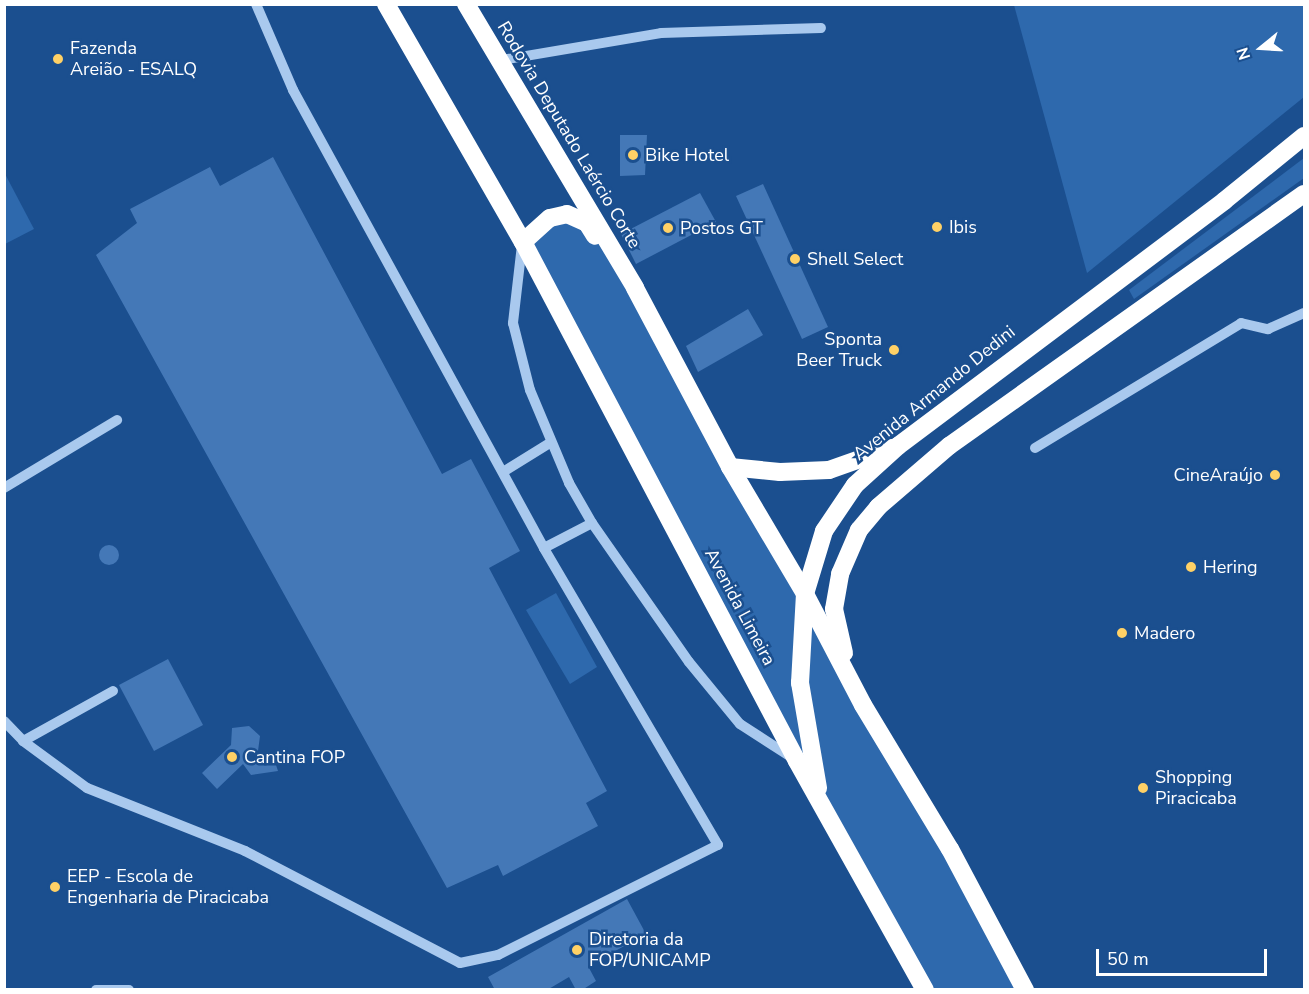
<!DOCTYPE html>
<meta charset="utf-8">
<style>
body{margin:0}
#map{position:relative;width:1309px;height:994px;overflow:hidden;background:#1b4f8f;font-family:"Nunito Sans",sans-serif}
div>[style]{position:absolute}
.green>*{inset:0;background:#2e69ad}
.building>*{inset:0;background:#4478b7}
.round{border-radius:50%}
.minor>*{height:10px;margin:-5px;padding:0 5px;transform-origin:5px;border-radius:5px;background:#a9c9ee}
.highway>*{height:18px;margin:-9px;padding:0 9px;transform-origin:9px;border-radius:9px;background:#fff}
.dots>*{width:16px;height:16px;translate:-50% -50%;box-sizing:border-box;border:3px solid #1b4f8f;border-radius:50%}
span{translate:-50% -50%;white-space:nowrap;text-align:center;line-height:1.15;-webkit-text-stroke:5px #1b4f8f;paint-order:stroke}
.poi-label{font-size:18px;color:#fff}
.left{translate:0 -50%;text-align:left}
.right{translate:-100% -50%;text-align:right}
.street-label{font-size:18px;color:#fff}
.frame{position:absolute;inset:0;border:6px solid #fff;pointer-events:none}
.north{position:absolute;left:1231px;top:18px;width:60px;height:60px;-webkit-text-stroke:4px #1b4f8f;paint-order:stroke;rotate:252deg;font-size:16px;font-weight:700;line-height:24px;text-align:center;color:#fff}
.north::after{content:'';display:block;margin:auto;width:21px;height:27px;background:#fff;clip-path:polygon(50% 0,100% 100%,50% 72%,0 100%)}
.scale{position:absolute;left:1096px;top:949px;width:171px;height:27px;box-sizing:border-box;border:3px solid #fff;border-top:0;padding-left:8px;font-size:18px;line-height:21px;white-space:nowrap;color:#fff;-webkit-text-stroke:4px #1b4f8f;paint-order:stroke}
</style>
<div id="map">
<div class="green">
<div style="clip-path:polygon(1014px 5px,1304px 5px,1304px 97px,1087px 273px)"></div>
<div style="clip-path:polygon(1304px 158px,1304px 178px,1134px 299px,1129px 290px)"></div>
<div style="clip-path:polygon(4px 172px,34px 229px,5px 244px,4px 244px)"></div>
<div style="clip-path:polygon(550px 218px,587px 223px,635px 288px,1025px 989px,925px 989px,523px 242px)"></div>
<div style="clip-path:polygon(556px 593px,597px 667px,570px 684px,526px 610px)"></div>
</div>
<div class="building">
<div style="clip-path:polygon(620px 135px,647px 135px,645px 175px,620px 176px)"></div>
<div style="clip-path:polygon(273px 157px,442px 474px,471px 459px,520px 551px,489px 568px,607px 791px,586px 803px,598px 826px,503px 876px,498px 865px,447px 888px,96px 255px,137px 223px,130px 209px,210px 167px,220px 186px)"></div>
<div style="clip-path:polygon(763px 184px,828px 327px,802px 339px,736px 196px)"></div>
<div style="clip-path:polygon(700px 193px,716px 222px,636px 264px,621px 234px)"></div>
<div style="clip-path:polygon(748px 309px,763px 335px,698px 372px,686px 346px)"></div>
<div class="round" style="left:99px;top:545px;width:20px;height:20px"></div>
<div style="clip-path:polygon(168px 659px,203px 725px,154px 751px,119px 685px)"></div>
<div style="clip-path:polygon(249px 726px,260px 736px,258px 751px,245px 756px,249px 761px,274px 759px,278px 771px,251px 775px,243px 764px,217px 789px,202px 773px,231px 745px,232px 728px)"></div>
<div style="clip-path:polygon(627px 899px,646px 934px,588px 966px,596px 981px,582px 990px,576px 990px,569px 977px,547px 990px,495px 990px,488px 977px)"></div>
</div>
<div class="minor">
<div style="left:256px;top:4px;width:94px;rotate:66.7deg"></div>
<div style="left:293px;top:90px;width:522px;rotate:61.28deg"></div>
<div style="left:544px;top:548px;width:54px;rotate:-27.5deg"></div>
<div style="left:502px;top:60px;width:161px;rotate:-9.6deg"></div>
<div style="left:661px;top:33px;width:160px;rotate:-1.8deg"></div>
<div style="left:522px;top:245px;width:79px;rotate:96.6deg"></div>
<div style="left:513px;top:323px;width:69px;rotate:75.8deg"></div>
<div style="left:530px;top:390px;width:101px;rotate:67.2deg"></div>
<div style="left:569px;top:483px;width:46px;rotate:60.1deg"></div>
<div style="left:592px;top:523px;width:169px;rotate:55.1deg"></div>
<div style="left:689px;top:662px;width:80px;rotate:50.6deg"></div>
<div style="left:740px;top:724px;width:61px;rotate:32.9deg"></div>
<div style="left:1035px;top:448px;width:241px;rotate:-31.2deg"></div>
<div style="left:1241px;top:323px;width:28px;rotate:13deg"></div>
<div style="left:1268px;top:329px;width:39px;rotate:-24deg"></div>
<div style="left:503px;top:472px;width:55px;rotate:-31.7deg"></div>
<div style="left:4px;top:488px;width:132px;rotate:-31deg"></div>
<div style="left:113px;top:691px;width:103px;rotate:150.9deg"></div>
<div style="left:23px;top:741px;width:79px;rotate:36.3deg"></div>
<div style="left:87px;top:788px;width:170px;rotate:21.7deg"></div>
<div style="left:245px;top:851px;width:242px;rotate:27.5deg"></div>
<div style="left:460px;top:963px;width:39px;rotate:-12deg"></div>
<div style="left:498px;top:955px;width:246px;rotate:-26.6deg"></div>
<div style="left:718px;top:845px;width:344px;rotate:-120.4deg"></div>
<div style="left:4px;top:721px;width:28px;rotate:46deg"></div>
<div style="left:96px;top:990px;width:33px"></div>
</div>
<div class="highway">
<div style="left:386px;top:4px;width:275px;rotate:60.1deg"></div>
<div style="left:523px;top:242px;width:587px;rotate:62.17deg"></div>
<div style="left:797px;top:761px;width:262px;rotate:60.8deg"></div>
<div style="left:466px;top:4px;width:330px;rotate:59.2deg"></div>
<div style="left:635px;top:288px;width:203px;rotate:62deg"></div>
<div style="left:730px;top:467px;width:147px;rotate:59.4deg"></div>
<div style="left:805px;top:594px;width:125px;rotate:62.4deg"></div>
<div style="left:863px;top:705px;width:168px;rotate:58.9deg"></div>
<div style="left:950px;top:849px;width:160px;rotate:62deg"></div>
<div style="left:523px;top:242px;width:36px;rotate:-42deg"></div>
<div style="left:550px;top:218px;width:17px;rotate:-13deg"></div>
<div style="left:567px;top:214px;width:22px;rotate:24deg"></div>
<div style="left:587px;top:223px;width:15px;rotate:58deg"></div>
<div style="left:730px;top:467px;width:50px;rotate:5.7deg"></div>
<div style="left:780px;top:472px;width:49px;rotate:-2.3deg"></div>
<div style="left:829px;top:470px;width:66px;rotate:-19.5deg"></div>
<div style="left:844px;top:653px;width:45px;rotate:-102.8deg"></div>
<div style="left:834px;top:609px;width:36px;rotate:-80deg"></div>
<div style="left:840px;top:574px;width:48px;rotate:-66.6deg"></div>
<div style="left:859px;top:530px;width:30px;rotate:-50deg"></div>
<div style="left:878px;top:507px;width:94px;rotate:-40.7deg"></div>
<div style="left:949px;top:446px;width:435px;rotate:-35.4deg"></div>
<div style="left:818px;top:788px;width:107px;rotate:-99.7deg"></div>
<div style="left:800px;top:683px;width:89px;rotate:-86.8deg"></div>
<div style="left:805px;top:594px;width:66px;rotate:-73.2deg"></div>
<div style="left:824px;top:531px;width:55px;rotate:-56deg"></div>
<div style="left:855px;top:485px;width:58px;rotate:-42.2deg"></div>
<div style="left:898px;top:446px;width:408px;rotate:-36.9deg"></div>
<div style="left:1224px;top:201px;width:103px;rotate:-39.1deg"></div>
</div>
<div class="dots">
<div style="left:58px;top:59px;background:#ffd166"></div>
<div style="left:633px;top:155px;background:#ffd166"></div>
<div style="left:937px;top:227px;background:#ffd166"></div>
<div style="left:668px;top:228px;background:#ffd166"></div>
<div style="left:795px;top:259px;background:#ffd166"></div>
<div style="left:894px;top:350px;background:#ffd166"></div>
<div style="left:1275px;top:475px;background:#ffd166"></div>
<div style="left:1191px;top:567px;background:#ffd166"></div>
<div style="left:1122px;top:633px;background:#ffd166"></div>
<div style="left:232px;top:757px;background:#ffd166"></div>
<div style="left:1143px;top:788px;background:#ffd166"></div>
<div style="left:55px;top:887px;background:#ffd166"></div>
<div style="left:577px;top:950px;background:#ffd166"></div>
</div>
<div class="poi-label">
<span class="left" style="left:70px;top:59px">Fazenda<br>Areião - ESALQ</span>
<span class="left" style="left:645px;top:155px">Bike Hotel</span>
<span class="left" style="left:949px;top:227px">Ibis</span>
<span class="left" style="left:680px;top:228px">Postos GT</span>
<span class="left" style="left:807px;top:259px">Shell Select</span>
<span class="right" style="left:882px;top:350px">Sponta<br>Beer Truck</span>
<span class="right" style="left:1263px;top:475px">CineAraújo</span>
<span class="left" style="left:1203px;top:567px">Hering</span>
<span class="left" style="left:1134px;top:633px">Madero</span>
<span class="left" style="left:244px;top:757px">Cantina FOP</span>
<span class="left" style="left:1155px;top:788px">Shopping<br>Piracicaba</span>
<span class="left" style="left:67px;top:887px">EEP - Escola de<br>Engenharia de Piracicaba</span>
<span class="left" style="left:589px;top:950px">Diretoria da<br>FOP/UNICAMP</span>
</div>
<div class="street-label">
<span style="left:569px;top:135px;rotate:59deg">Rodovia Deputado Laércio Corte</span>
<span style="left:934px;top:393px;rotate:-39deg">Avenida Armando Dedini</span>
<span style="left:740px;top:607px;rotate:62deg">Avenida Limeira</span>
</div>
<div class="frame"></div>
<div class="north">N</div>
<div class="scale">50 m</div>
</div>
